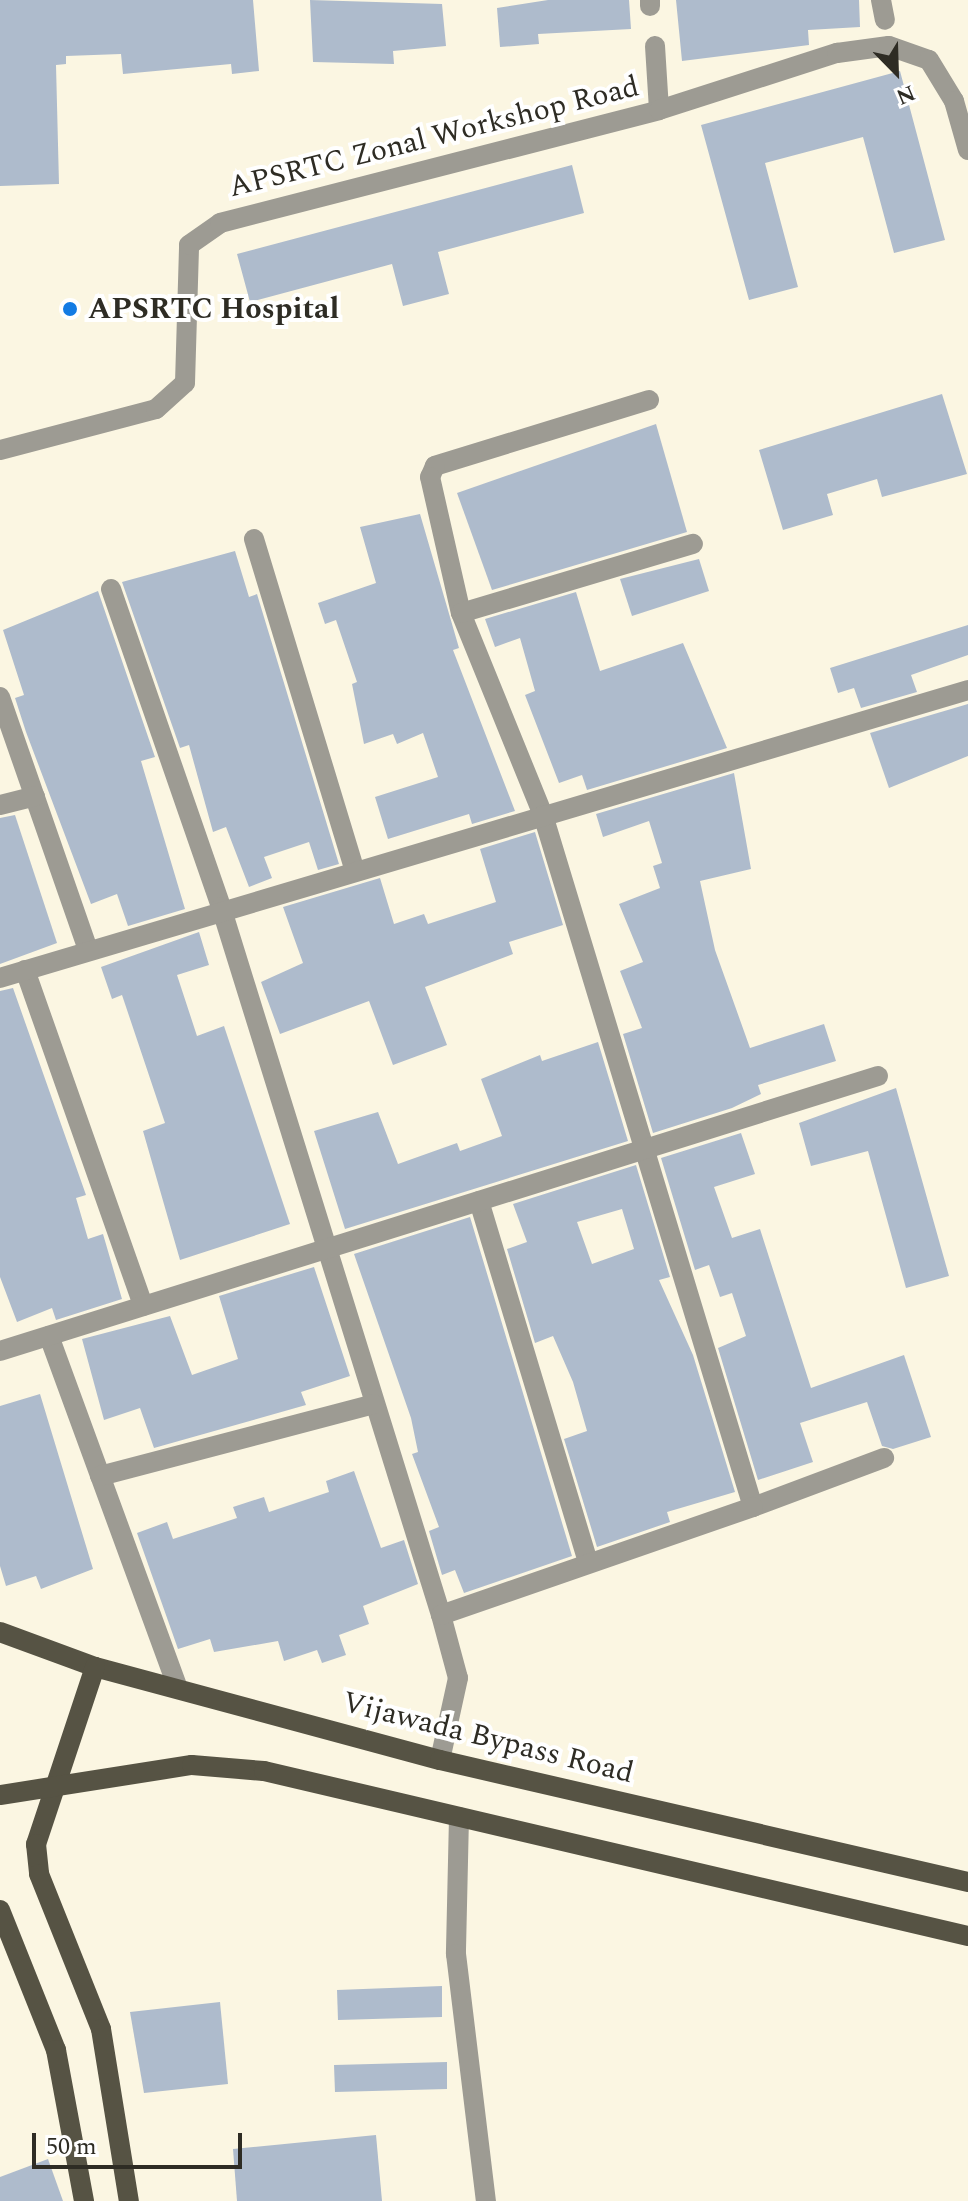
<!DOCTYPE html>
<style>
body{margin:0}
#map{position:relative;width:968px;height:2201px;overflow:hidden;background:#fbf6e2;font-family:Spectral,serif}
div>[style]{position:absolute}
.building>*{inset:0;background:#aebbcc}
.minor>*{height:20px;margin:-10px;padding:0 10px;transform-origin:10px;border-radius:10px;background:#9d9b93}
.primary>*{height:20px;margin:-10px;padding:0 10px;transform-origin:10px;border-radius:10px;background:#565344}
.dots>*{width:22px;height:22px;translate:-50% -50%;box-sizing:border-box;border:4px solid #fff;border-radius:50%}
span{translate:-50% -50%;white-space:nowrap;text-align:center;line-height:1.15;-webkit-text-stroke:8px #fff;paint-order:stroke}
.street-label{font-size:30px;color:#2e2c24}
.poi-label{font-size:30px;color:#2e2c24;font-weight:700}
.left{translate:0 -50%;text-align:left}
.north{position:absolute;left:856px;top:32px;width:80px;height:80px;-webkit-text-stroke:6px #fff;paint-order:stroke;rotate:157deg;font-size:22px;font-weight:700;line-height:32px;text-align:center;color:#2e2c24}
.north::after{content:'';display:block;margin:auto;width:28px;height:36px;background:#2e2c24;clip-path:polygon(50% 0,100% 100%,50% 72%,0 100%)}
.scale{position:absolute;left:32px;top:2133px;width:210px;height:36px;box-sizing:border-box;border:4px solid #2e2c24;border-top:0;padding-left:10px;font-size:24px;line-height:28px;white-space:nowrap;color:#2e2c24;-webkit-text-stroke:6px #fff;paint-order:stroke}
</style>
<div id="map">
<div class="building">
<div style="clip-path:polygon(0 0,253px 0,259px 71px,232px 74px,231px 64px,123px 74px,121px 54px,66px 56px,66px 64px,56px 65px,59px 184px,0 186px)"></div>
<div style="clip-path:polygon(310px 0,442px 4px,446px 46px,393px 51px,394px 64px,313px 62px)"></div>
<div style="clip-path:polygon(548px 0,629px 0,631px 29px,538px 34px,539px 44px,500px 47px,497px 8px)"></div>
<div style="clip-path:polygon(676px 0,859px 0,860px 27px,808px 30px,809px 45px,682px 61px)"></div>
<div style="clip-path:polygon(900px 71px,945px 240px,894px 253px,863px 137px,765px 163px,798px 287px,749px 300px,701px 125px)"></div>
<div style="clip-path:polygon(572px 165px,584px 213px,438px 252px,449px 294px,403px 306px,392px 264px,250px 302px,237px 254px)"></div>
<div style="clip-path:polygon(942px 394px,967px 474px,882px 497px,877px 479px,827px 494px,833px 515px,783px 530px,759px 450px)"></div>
<div style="clip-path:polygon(656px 424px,687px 532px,492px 590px,457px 493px)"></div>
<div style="clip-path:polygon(420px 514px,459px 648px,453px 650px,515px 811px,472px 824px,469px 814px,388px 839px,375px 797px,438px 777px,423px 733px,397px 744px,393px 734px,364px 744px,352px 684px,357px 682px,336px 620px,325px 624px,318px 603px,376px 583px,360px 527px)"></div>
<div style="clip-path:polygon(235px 551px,249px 597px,257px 594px,260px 604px,339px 864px,318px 870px,309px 842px,264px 857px,272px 878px,249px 887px,226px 827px,213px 832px,189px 745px,180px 748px,122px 582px)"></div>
<div style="clip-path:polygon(699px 559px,709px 591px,632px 616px,620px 579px)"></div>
<div style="clip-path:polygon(98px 591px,155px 757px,141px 761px,185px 909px,128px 926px,117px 894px,91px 904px,26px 732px,15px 698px,24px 695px,3px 630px)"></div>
<div style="clip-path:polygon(576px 592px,600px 671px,683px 643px,727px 748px,587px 790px,582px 775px,559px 783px,525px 695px,535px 691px,520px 638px,495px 647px,485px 619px)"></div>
<div style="clip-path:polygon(968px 625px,968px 655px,911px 675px,917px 692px,861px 708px,854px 688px,838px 693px,830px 668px)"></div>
<div style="clip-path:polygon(968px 704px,968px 756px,889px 788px,870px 733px)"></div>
<div style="clip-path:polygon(734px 773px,751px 869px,700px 881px,715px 950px,750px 1048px,824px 1024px,836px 1061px,758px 1085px,761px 1094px,732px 1108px,653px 1133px,623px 1034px,642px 1028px,620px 971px,643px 962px,619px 904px,660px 888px,653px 866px,662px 863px,649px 821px,603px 837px,596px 814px)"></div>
<div style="clip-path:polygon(15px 815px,57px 943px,0 964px,0 818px)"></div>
<div style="clip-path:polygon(535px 832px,563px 925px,509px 942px,513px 954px,425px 987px,447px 1045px,393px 1065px,369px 1001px,280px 1034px,261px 982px,303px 963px,283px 907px,380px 878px,394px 924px,424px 914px,428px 924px,496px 902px,480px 849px)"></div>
<div style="clip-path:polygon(199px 932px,209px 965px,177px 975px,197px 1036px,224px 1026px,290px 1224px,180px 1260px,143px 1131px,165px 1123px,122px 995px,112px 999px,101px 967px)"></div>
<div style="clip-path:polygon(13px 988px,86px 1195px,76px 1198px,88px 1239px,103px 1234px,122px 1299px,56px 1320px,52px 1308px,17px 1322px,0 1277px,0 991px)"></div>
<div style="clip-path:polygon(598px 1042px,628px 1141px,345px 1229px,314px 1131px,378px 1112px,398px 1164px,457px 1143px,460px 1151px,502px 1136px,481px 1079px,540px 1055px,542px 1061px)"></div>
<div style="clip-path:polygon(896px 1088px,949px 1276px,906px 1288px,868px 1151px,811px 1166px,799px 1123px)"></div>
<div style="clip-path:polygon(741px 1133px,755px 1174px,714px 1187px,732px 1238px,760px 1229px,811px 1388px,904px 1355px,931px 1437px,893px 1449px,882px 1446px,867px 1402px,800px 1423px,813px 1462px,758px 1480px,718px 1348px,746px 1336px,732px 1293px,720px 1297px,709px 1265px,695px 1270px,661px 1158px)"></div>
<div style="clip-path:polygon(evenodd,636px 1165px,670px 1277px,659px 1280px,693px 1355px,735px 1492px,667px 1512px,670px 1522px,597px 1547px,564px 1439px,587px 1431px,573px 1382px,553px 1336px,535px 1343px,507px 1249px,527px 1242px,513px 1204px,636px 1165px,622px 1209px,634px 1249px,592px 1264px,577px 1222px,622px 1209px)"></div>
<div style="clip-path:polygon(470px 1217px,572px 1556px,464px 1593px,455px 1570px,442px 1575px,429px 1531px,439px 1527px,412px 1454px,418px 1452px,411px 1418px,354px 1254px)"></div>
<div style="clip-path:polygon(314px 1267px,350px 1376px,301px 1392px,306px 1405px,154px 1448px,140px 1408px,104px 1420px,82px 1339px,170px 1316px,192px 1375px,238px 1359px,219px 1296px)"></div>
<div style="clip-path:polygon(40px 1394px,93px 1569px,41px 1589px,36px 1576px,6px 1586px,0 1566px,0 1406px)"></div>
<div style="clip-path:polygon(354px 1471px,381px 1548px,404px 1540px,418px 1584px,363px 1606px,369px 1624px,339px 1635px,346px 1655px,322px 1663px,317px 1650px,284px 1661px,278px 1641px,214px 1652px,210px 1639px,178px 1649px,137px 1533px,167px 1522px,173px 1539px,237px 1518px,233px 1507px,264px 1497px,269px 1512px,329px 1492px,326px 1481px)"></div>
<div style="clip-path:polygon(442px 1986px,442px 2017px,338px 2020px,337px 1990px)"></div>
<div style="clip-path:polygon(220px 2002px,228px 2084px,144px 2093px,130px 2012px)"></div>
<div style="clip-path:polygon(447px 2062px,447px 2089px,335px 2092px,334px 2065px)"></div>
<div style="clip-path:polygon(376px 2135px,382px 2201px,237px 2201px,233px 2149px)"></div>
<div style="clip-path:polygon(48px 2159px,63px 2201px,0 2201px,0 2177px)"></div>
</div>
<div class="minor">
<div style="left:650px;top:0;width:6px;rotate:90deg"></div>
<div style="left:881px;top:0;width:20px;rotate:79deg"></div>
<div style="left:655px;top:46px;width:64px;rotate:86.4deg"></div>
<div style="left:649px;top:400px;width:224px;rotate:162.9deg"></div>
<div style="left:435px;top:466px;width:12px;rotate:114deg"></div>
<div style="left:430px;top:477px;width:139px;rotate:77.2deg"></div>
<div style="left:461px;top:613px;width:218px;rotate:67.9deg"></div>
<div style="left:543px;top:815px;width:723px;rotate:73.12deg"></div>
<div style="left:753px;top:1507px;width:140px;rotate:-20.5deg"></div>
<div style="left:0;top:450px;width:161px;rotate:-14.7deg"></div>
<div style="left:156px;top:409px;width:39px;rotate:-42deg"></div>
<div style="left:185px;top:383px;width:138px;rotate:-88.3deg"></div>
<div style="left:189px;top:245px;width:38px;rotate:-35deg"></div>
<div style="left:220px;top:223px;width:453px;rotate:-14.4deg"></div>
<div style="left:659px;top:110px;width:187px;rotate:-17.8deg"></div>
<div style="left:837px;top:53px;width:52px;rotate:-7.7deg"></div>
<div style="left:889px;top:46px;width:42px;rotate:19.3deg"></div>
<div style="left:929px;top:60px;width:48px;rotate:58.6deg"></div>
<div style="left:954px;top:101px;width:51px;rotate:74.1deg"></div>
<div style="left:254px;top:539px;width:344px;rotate:73.1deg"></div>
<div style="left:111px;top:589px;width:336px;rotate:70.9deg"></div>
<div style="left:221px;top:907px;width:741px;rotate:72.74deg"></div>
<div style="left:461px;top:613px;width:242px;rotate:-16.6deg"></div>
<div style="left:0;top:697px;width:268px;rotate:70.8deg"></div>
<div style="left:0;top:805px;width:36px;rotate:-14deg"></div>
<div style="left:25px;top:970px;width:356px;rotate:70.6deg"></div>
<div style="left:0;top:978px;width:1010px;rotate:-16.57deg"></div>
<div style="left:479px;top:1201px;width:378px;rotate:73.2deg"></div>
<div style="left:49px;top:1336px;width:375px;rotate:69.9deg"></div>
<div style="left:0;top:1351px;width:920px;rotate:-17.39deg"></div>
<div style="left:100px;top:1476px;width:283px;rotate:-14.7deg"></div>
<div style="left:440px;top:1760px;width:84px;rotate:-77.6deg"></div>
<div style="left:458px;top:1678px;width:65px;rotate:-105.1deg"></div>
<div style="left:441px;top:1615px;width:330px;rotate:-19.1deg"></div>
<div style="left:459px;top:1817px;width:137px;rotate:91.3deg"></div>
<div style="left:456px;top:1954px;width:249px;rotate:83.1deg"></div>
</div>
<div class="primary">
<div style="left:0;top:1632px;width:101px;rotate:20.2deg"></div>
<div style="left:95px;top:1667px;width:357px;rotate:15.1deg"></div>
<div style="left:440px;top:1760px;width:542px;rotate:13.01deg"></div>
<div style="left:95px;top:1667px;width:187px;rotate:108.4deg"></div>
<div style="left:36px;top:1844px;width:30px;rotate:84deg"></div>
<div style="left:39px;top:1874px;width:167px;rotate:68.2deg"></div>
<div style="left:101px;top:2029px;width:174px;rotate:80.8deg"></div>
<div style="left:0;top:1795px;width:194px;rotate:-8.9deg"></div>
<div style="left:192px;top:1765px;width:72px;rotate:4.8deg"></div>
<div style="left:264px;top:1771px;width:723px;rotate:13.19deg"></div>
<div style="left:0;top:1910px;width:151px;rotate:68.2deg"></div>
<div style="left:56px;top:2050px;width:154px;rotate:79.5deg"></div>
</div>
<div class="dots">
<div style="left:70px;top:309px;background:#137be3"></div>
</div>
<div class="street-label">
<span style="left:434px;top:137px;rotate:-14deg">APSRTC Zonal Workshop Road</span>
<span style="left:488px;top:1738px;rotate:14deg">Vijawada Bypass Road</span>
</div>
<div class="poi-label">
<span class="left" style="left:88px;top:309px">APSRTC Hospital</span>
</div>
<div class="north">N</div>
<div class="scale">50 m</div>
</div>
